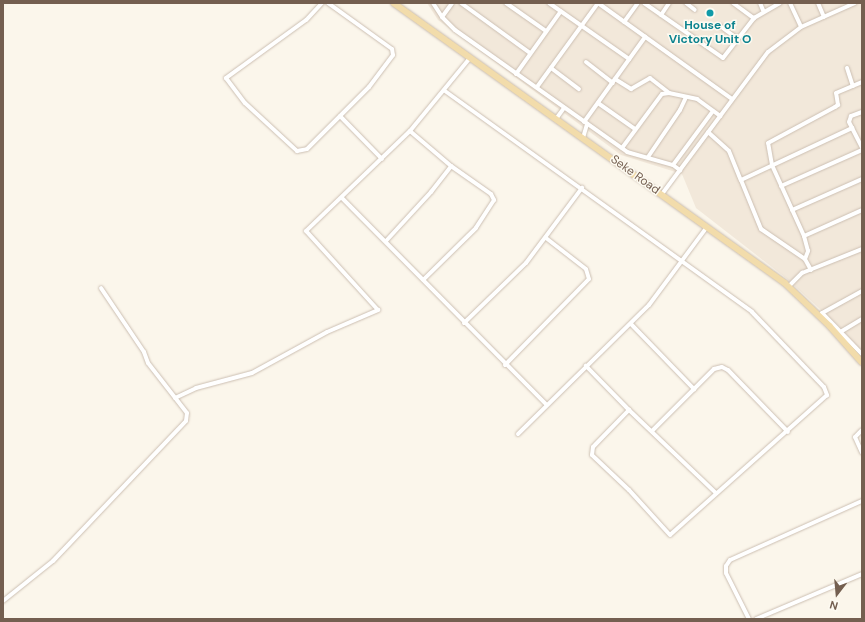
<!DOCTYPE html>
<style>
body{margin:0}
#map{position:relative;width:865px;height:622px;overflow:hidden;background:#fbf6eb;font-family:"DM Sans",sans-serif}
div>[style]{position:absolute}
.residential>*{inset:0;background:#f2e8da}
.roads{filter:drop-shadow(0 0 1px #ccbfb2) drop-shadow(0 0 1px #ccbfb2)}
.minor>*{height:4px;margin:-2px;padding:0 2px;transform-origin:2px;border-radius:2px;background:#fff}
.major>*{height:5.5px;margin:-2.75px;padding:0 2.75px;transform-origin:2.75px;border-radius:2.75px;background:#f2dcab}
.dots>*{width:11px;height:11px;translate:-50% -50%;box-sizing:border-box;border:2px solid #fdfaf1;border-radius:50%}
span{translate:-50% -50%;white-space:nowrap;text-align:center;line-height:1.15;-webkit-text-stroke:3px #fdfaf1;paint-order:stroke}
.culture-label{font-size:12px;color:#0d838f;font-weight:700}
.street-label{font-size:12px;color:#745f50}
.frame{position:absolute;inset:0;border:4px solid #745f50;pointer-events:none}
.north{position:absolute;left:817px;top:574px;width:40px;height:40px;-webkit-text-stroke:3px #fdfaf1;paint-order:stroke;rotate:196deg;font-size:11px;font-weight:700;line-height:16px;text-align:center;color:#745f50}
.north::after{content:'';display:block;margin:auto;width:14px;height:18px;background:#745f50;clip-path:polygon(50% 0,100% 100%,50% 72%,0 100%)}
</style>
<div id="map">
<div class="residential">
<div style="clip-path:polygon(427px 3px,862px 3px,862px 354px,844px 331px,786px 278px,696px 208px,682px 174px,621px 155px,438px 20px)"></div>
</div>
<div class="roads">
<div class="minor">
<div style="left:322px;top:3px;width:23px;rotate:133deg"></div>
<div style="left:306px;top:20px;width:99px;rotate:144.1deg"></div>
<div style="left:226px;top:78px;width:31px;rotate:53deg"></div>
<div style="left:245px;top:103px;width:71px;rotate:42.7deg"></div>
<div style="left:297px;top:151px;width:10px;rotate:-11deg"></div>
<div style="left:307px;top:149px;width:88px;rotate:-45deg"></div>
<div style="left:369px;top:87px;width:40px;rotate:-53deg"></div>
<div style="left:393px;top:55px;width:6px;rotate:-99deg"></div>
<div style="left:392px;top:49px;width:79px;rotate:-144.3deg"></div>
<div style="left:433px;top:3px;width:17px;rotate:57deg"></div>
<div style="left:442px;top:17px;width:18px;rotate:45deg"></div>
<div style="left:455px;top:30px;width:211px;rotate:35.3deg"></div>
<div style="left:627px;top:152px;width:48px;rotate:15.8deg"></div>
<div style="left:673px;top:165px;width:9px;rotate:36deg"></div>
<div style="left:461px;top:3px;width:85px;rotate:35.9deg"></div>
<div style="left:506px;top:3px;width:49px;rotate:35deg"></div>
<div style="left:549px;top:3px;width:98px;rotate:35deg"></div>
<div style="left:598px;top:3px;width:165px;rotate:35.6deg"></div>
<div style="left:644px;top:3px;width:96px;rotate:34.8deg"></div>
<div style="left:723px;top:58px;width:51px;rotate:-52.2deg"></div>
<div style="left:754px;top:18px;width:30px;rotate:-30deg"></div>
<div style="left:686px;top:3px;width:11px;rotate:38deg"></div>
<div style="left:733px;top:3px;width:26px;rotate:36deg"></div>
<div style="left:760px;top:3px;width:8px;rotate:67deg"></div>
<div style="left:790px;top:3px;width:26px;rotate:65deg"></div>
<div style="left:818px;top:3px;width:15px;rotate:67deg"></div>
<div style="left:661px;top:15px;width:14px;rotate:-56deg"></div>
<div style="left:442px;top:17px;width:17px;rotate:-54deg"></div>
<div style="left:624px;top:22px;width:24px;rotate:-54deg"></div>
<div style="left:720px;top:26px;width:22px;rotate:36deg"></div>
<div style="left:586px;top:62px;width:34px;rotate:38deg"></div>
<div style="left:551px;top:68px;width:35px;rotate:37deg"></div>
<div style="left:847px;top:68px;width:19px;rotate:72deg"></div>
<div style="left:516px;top:74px;width:77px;rotate:-54.5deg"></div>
<div style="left:615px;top:79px;width:19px;rotate:32deg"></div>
<div style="left:631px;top:89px;width:22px;rotate:-30deg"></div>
<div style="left:650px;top:78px;width:24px;rotate:38deg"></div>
<div style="left:537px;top:87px;width:104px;rotate:-54deg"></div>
<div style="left:445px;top:91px;width:378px;rotate:35.7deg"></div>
<div style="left:752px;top:312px;width:104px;rotate:46.2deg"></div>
<div style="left:824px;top:387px;width:9px;rotate:69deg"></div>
<div style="left:827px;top:395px;width:210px;rotate:138.3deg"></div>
<div style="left:670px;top:535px;width:61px;rotate:-132.3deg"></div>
<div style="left:629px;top:490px;width:51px;rotate:-136.6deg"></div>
<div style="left:592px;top:455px;width:8px;rotate:-83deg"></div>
<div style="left:593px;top:447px;width:52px;rotate:-45.8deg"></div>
<div style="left:629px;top:410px;width:62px;rotate:-134.3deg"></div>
<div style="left:598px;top:103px;width:45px;rotate:35.1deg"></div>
<div style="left:862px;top:112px;width:12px;rotate:160deg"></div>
<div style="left:851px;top:116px;width:6px;rotate:108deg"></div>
<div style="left:849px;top:122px;width:29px;rotate:63deg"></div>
<div style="left:340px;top:116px;width:60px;rotate:45.7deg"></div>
<div style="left:556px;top:119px;width:14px;rotate:-54deg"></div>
<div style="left:584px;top:122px;width:105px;rotate:-54.3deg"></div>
<div style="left:410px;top:131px;width:54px;rotate:40.5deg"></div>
<div style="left:451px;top:166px;width:49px;rotate:35deg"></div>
<div style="left:491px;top:194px;width:7px;rotate:63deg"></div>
<div style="left:494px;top:200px;width:33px;rotate:123deg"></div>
<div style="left:476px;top:228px;width:74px;rotate:135.5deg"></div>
<div style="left:708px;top:132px;width:28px;rotate:42deg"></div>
<div style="left:729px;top:151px;width:31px;rotate:68deg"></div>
<div style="left:741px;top:180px;width:123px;rotate:-25.1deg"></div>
<div style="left:583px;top:138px;width:15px;rotate:-74deg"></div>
<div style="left:622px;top:148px;width:67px;rotate:-53.5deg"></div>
<div style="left:662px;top:94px;width:7px;rotate:-8deg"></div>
<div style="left:669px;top:93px;width:29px;rotate:12deg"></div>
<div style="left:697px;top:99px;width:29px;rotate:36deg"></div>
<div style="left:648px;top:157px;width:57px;rotate:-55.8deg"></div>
<div style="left:680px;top:110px;width:14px;rotate:-65deg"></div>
<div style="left:673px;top:165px;width:67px;rotate:-53.5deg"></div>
<div style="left:741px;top:180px;width:53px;rotate:67.8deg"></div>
<div style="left:761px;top:229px;width:53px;rotate:34.3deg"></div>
<div style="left:781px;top:186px;width:89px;rotate:-24deg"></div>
<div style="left:662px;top:194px;width:177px;rotate:-53.3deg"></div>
<div style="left:768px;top:52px;width:41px;rotate:-37.1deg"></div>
<div style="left:801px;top:27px;width:59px;rotate:-24deg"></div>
<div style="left:342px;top:198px;width:291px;rotate:45.3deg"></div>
<div style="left:792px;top:210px;width:77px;rotate:-23.9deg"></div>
<div style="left:804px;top:236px;width:64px;rotate:-24.1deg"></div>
<div style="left:386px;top:241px;width:67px;rotate:-47.4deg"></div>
<div style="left:431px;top:192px;width:33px;rotate:-52deg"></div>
<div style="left:811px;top:270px;width:13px;rotate:-119deg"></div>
<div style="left:805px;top:259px;width:9px;rotate:-69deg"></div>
<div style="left:808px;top:251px;width:16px;rotate:-105deg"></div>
<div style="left:804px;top:236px;width:78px;rotate:-114.3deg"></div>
<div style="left:772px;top:165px;width:22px;rotate:-100deg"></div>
<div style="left:768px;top:143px;width:76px;rotate:-28.2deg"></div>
<div style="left:835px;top:107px;width:4px;rotate:-34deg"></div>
<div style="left:838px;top:105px;width:12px;rotate:-99deg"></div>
<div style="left:836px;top:93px;width:28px;rotate:-23deg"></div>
<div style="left:791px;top:284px;width:16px;rotate:-45deg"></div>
<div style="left:802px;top:273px;width:65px;rotate:-21.8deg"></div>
<div style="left:862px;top:291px;width:46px;rotate:151.2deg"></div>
<div style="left:822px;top:313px;width:57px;rotate:45.7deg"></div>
<div style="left:464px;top:323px;width:86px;rotate:-44.1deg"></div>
<div style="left:526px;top:263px;width:94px;rotate:-53.3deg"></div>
<div style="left:631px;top:324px;width:91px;rotate:45.9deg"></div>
<div style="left:842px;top:331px;width:23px;rotate:-31deg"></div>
<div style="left:505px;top:365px;width:120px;rotate:-45.7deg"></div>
<div style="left:589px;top:279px;width:10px;rotate:-107deg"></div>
<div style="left:586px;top:269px;width:51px;rotate:-142.2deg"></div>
<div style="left:175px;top:398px;width:23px;rotate:-25deg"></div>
<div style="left:196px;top:388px;width:58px;rotate:-15deg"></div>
<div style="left:252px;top:373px;width:85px;rotate:-28.7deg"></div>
<div style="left:327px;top:332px;width:56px;rotate:-23.3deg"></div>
<div style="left:378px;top:310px;width:107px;rotate:-132.3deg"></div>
<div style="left:306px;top:231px;width:144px;rotate:-43.9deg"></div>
<div style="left:410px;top:131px;width:94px;rotate:-50.6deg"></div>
<div style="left:629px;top:410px;width:120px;rotate:43.7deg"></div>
<div style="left:862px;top:430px;width:10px;rotate:135deg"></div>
<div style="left:855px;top:437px;width:17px;rotate:66deg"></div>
<div style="left:652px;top:431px;width:88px;rotate:-45deg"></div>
<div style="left:714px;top:369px;width:8px;rotate:-14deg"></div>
<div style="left:722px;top:367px;width:7px;rotate:27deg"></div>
<div style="left:728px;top:370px;width:86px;rotate:45.9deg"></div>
<div style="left:518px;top:434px;width:184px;rotate:-44.6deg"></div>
<div style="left:649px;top:305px;width:97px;rotate:-53.4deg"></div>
<div style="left:3px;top:601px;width:64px;rotate:-38.7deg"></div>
<div style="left:53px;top:561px;width:193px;rotate:-46.5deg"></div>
<div style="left:186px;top:421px;width:8px;rotate:-83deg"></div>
<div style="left:187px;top:413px;width:63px;rotate:-128deg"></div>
<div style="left:148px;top:363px;width:12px;rotate:-110deg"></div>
<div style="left:144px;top:352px;width:77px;rotate:-123.9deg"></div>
<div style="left:749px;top:619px;width:51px;rotate:-116.6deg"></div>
<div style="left:726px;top:573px;width:7px;rotate:-90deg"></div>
<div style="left:726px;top:566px;width:7px;rotate:-56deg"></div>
<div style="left:730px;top:560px;width:145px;rotate:-24.1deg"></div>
<div style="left:756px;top:619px;width:115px;rotate:-23deg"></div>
</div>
<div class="major">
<div style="left:394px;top:3px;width:481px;rotate:35.6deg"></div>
<div style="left:785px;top:283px;width:62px;rotate:43.7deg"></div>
<div style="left:830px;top:326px;width:48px;rotate:48.4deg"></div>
</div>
</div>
<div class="dots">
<div style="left:710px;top:13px;background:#0f9aa8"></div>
</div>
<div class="culture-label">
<span style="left:710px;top:33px">House of<br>Victory Unit O</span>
</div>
<div class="street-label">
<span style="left:635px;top:175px;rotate:36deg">Seke Road</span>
</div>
<div class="frame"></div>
<div class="north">N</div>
</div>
